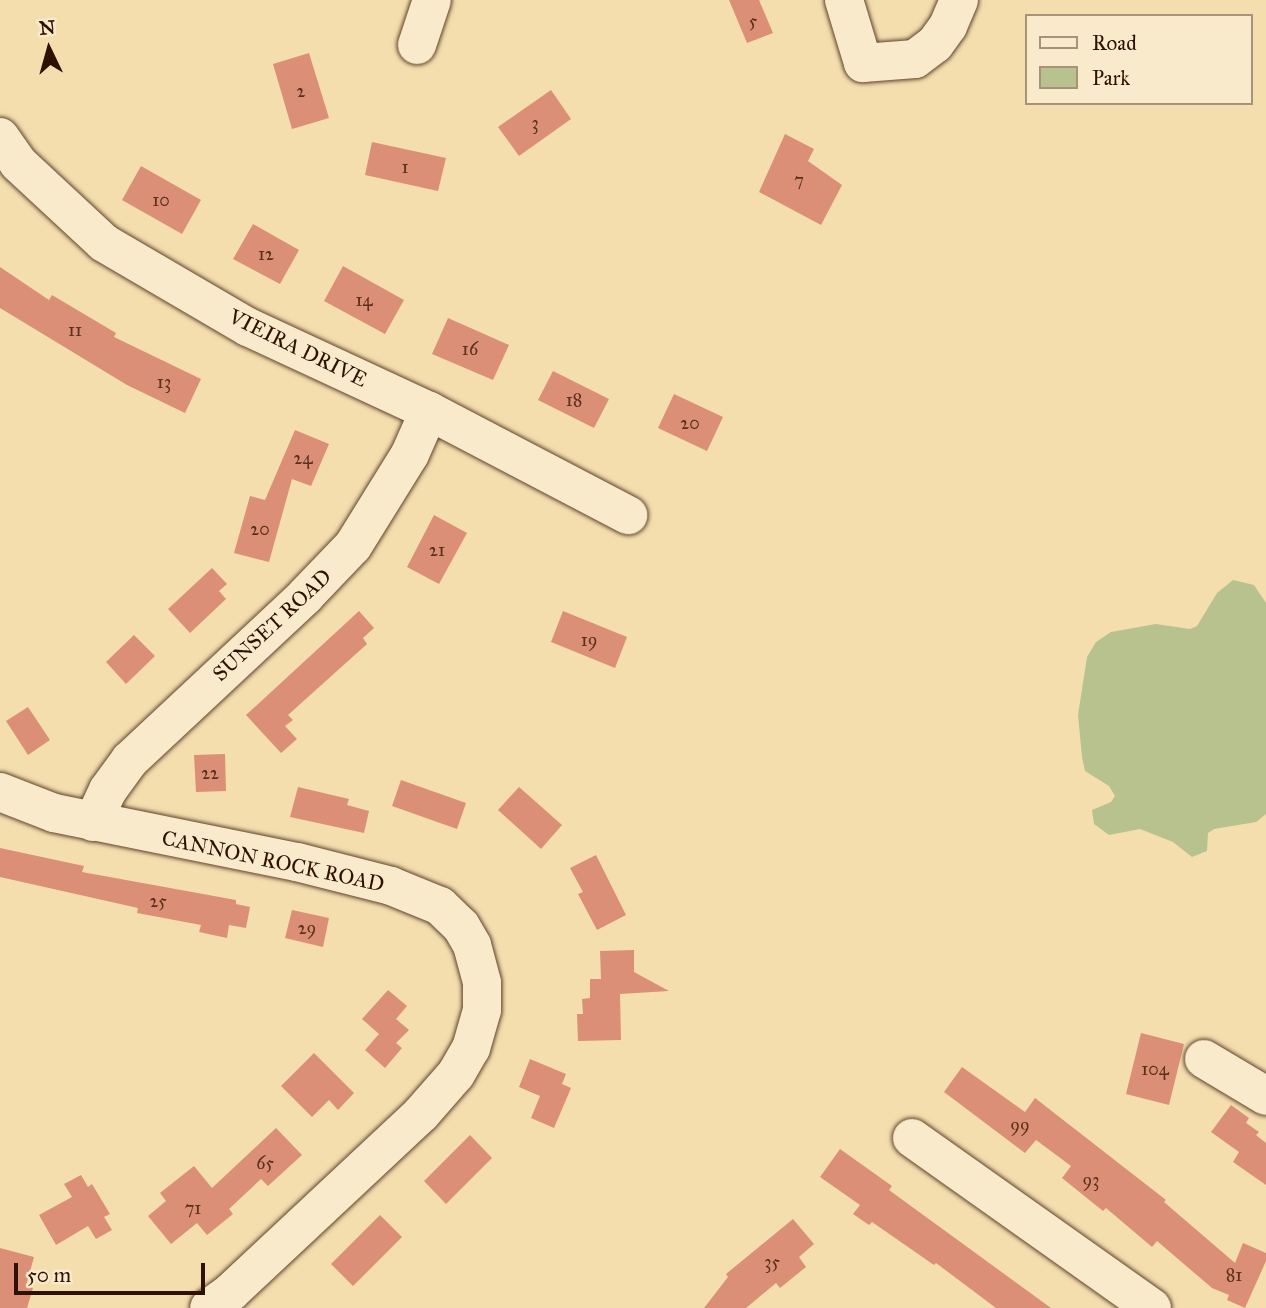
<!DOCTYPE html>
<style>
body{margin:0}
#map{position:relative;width:1266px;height:1308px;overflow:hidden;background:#f4deae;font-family:"IM FELL Great Primer",serif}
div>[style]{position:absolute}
.green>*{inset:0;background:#b7c28e}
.building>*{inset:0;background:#dc8f77}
.roads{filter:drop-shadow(0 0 2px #60442c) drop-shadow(0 0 2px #60442c)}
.minor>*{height:38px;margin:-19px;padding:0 19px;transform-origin:19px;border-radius:19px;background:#f8eaca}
span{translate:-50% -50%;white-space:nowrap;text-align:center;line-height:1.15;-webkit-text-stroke:5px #f8eaca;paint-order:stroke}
.number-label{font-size:18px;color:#5a301e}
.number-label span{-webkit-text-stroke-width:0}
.street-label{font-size:21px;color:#2e1100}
.legend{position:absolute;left:1025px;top:14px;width:228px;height:91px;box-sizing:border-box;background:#f8eaca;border:2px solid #a79379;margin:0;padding:9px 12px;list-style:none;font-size:21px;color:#2e1100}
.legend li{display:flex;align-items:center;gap:14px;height:35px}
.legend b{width:35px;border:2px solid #a79379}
.north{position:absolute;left:14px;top:14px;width:70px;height:70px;-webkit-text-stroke:5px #f8eaca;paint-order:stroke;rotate:355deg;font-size:19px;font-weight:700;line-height:28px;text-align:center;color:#2e1100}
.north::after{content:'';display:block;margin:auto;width:24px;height:32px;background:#2e1100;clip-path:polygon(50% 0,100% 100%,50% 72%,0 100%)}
.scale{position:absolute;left:14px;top:1263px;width:191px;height:32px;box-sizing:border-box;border:4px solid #2e1100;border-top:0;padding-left:9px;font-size:21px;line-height:24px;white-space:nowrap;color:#2e1100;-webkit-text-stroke:5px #f8eaca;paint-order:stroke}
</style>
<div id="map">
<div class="green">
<div style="clip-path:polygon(1233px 580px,1254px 585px,1266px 603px,1266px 814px,1256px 822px,1214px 829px,1208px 833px,1207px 851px,1192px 857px,1173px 842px,1140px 829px,1109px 835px,1094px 824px,1092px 810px,1111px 802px,1115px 796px,1109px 786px,1085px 771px,1082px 757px,1078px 715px,1087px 657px,1096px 642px,1111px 632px,1156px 624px,1190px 629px,1197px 626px,1217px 593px)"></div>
</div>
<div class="building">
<div style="clip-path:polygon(729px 0,759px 0,773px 33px,747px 43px)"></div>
<div style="clip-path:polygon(309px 53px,329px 118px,292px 129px,273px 64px)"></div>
<div style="clip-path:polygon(551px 90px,571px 119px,519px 156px,498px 127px)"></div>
<div style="clip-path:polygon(785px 134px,814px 149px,808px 161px,842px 185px,821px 225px,759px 192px)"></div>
<div style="clip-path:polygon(372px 142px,446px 158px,438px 191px,365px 175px)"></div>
<div style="clip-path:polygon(141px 166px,201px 200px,182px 234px,122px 200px)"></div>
<div style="clip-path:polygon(253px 224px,299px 250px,280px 284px,233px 259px)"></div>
<div style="clip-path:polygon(343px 266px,404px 300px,385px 334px,324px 301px)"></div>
<div style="clip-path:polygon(0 267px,49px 300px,52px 295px,116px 333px,114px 337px,201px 379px,185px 413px,127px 385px,0 308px)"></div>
<div style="clip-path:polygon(448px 318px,509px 345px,493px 380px,432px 354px)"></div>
<div style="clip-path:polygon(553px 371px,609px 399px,594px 428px,538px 400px)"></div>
<div style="clip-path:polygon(674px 394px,723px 417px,707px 451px,658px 428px)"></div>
<div style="clip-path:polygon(295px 430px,329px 444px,311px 486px,292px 479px,269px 562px,234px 553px,250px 496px,265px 500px)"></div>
<div style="clip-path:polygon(434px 515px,467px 533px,439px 584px,407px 567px)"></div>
<div style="clip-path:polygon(212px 568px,227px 584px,219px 591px,226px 599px,190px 633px,168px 609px)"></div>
<div style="clip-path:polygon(359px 611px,374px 628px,363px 638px,367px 644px,288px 715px,293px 720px,285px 726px,297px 739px,281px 753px,246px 715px)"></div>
<div style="clip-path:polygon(563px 611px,627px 637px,615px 668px,551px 642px)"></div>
<div style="clip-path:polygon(134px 635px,155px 656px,126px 684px,106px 662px)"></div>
<div style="clip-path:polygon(28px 707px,50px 740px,28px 755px,6px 721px)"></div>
<div style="clip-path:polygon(225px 754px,226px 791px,196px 792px,194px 755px)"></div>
<div style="clip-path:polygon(401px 780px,466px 803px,457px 829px,392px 806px)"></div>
<div style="clip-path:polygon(298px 787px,349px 799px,347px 805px,369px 811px,364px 833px,290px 817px)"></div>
<div style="clip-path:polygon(519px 787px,562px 825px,541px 849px,498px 810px)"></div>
<div style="clip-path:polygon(0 848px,84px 866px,82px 872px,236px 900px,236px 904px,250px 907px,246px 928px,229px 925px,227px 938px,199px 932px,201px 925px,137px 913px,138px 908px,0 877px)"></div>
<div style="clip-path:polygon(596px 855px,626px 915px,597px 930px,578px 894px,583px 892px,570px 868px)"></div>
<div style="clip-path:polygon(292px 910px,329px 918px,323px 947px,285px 938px)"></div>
<div style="clip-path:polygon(634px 950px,634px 972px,669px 991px,620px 994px,621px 1040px,578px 1041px,577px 1014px,583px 1014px,582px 999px,590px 998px,590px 979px,601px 979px,600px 951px)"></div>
<div style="clip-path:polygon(388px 990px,407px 1006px,396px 1019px,409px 1030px,396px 1043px,402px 1048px,385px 1068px,365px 1050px,379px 1034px,362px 1019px)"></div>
<div style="clip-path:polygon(1141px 1033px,1184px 1044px,1169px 1105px,1126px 1094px)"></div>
<div style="clip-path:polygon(314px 1053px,354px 1093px,338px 1110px,329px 1100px,312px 1117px,281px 1086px)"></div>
<div style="clip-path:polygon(530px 1059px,566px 1074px,562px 1084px,571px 1088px,554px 1128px,531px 1118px,540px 1096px,519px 1087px)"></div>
<div style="clip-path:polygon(962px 1067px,1025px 1112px,1035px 1098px,1166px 1200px,1164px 1202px,1235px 1263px,1243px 1243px,1266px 1253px,1266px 1261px,1245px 1308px,1227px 1300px,1229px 1295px,1212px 1288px,1157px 1241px,1152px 1247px,1106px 1208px,1103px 1211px,1062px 1178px,1071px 1166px,1036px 1140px,1025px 1153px,944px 1092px)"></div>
<div style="clip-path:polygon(1231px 1105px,1249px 1118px,1246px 1123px,1259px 1132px,1256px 1135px,1266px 1143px,1266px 1185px,1233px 1162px,1239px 1152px,1211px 1132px)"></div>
<div style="clip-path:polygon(276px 1128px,302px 1155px,268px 1186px,261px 1179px,229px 1209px,233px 1214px,207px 1235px,197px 1223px,171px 1244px,148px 1216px,166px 1201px,160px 1193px,194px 1166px,212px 1188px)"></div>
<div style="clip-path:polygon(470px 1135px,492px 1158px,446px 1204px,424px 1181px)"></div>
<div style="clip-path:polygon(840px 1149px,892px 1186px,889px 1190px,1051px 1308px,996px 1308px,936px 1263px,934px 1265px,872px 1222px,869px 1225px,853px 1214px,860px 1205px,820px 1177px)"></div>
<div style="clip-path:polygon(81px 1175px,88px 1187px,92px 1184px,110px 1214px,104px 1217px,112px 1230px,96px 1239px,88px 1226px,56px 1245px,39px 1215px,72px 1197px,64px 1184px)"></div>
<div style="clip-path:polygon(380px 1215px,402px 1237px,353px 1286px,331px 1264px)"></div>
<div style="clip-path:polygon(793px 1219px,814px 1244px,799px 1257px,806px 1267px,780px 1288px,776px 1283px,746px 1308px,704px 1308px,728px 1277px,726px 1274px)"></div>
<div style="clip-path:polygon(0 1248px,34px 1257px,26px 1286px,33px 1288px,27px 1308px,0 1308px)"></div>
</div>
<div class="roads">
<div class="minor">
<div style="left:844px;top:0;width:66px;rotate:73.2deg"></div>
<div style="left:863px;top:63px;width:52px;rotate:-4.4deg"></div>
<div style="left:915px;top:59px;width:25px;rotate:-37deg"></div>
<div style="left:935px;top:44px;width:22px;rotate:-54deg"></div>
<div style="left:948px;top:26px;width:28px;rotate:-67deg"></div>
<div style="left:417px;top:45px;width:47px;rotate:-71.6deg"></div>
<div style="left:0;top:137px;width:32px;rotate:55deg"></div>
<div style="left:18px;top:163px;width:117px;rotate:42.9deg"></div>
<div style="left:104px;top:243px;width:167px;rotate:30.3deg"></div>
<div style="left:248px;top:327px;width:200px;rotate:24.9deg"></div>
<div style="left:429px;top:411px;width:225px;rotate:27.6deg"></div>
<div style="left:0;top:792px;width:58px;rotate:21.3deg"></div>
<div style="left:54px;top:813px;width:248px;rotate:11.4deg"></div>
<div style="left:297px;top:862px;width:97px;rotate:14.3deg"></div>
<div style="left:391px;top:886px;width:53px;rotate:22.2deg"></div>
<div style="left:440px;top:906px;width:29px;rotate:44deg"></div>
<div style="left:461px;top:926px;width:22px;rotate:60deg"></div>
<div style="left:472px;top:945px;width:39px;rotate:75deg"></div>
<div style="left:482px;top:983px;width:27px;rotate:90deg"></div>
<div style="left:482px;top:1010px;width:40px;rotate:106deg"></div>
<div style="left:471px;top:1048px;width:30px;rotate:120deg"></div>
<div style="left:456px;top:1074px;width:53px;rotate:131.2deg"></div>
<div style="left:421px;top:1114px;width:260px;rotate:136.9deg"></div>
<div style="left:231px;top:1292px;width:27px;rotate:144deg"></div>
<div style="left:93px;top:822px;width:35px;rotate:-65deg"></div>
<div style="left:108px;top:790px;width:37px;rotate:-54deg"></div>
<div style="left:130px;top:760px;width:240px;rotate:-43.1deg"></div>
<div style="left:305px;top:596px;width:69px;rotate:-46.2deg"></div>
<div style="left:353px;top:546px;width:108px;rotate:-58.2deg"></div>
<div style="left:410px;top:454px;width:47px;rotate:-66.2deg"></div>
<div style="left:1204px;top:1059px;width:72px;rotate:30.8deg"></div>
<div style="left:912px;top:1138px;width:294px;rotate:35.3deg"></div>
</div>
</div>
<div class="number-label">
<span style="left:753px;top:21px">5</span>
<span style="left:301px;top:91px">2</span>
<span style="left:535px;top:123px">3</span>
<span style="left:405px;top:167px">1</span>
<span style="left:799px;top:180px">7</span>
<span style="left:161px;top:200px">10</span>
<span style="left:266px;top:254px">12</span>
<span style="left:364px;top:300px">14</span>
<span style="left:75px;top:330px">11</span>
<span style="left:470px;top:349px">16</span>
<span style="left:164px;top:382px">13</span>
<span style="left:574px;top:400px">18</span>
<span style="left:690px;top:423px">20</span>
<span style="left:303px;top:458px">24</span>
<span style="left:260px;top:529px">20</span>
<span style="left:437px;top:550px">21</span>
<span style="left:589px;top:640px">19</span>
<span style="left:210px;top:773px">22</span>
<span style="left:158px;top:901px">25</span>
<span style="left:307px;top:928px">29</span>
<span style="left:1155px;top:1069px">104</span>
<span style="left:1020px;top:1125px">99</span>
<span style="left:265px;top:1163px">65</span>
<span style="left:1091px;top:1180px">93</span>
<span style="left:193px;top:1208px">71</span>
<span style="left:772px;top:1262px">35</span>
<span style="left:1234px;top:1275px">81</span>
</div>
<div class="street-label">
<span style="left:298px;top:348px;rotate:26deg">VIEIRA DRIVE</span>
<span style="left:272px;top:625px;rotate:-43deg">SUNSET ROAD</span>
<span style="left:273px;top:861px;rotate:12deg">CANNON ROCK ROAD</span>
</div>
<ul class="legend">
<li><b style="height:9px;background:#f8eaca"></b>Road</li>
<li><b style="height:19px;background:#b7c28e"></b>Park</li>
</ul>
<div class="north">N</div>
<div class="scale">50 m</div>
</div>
